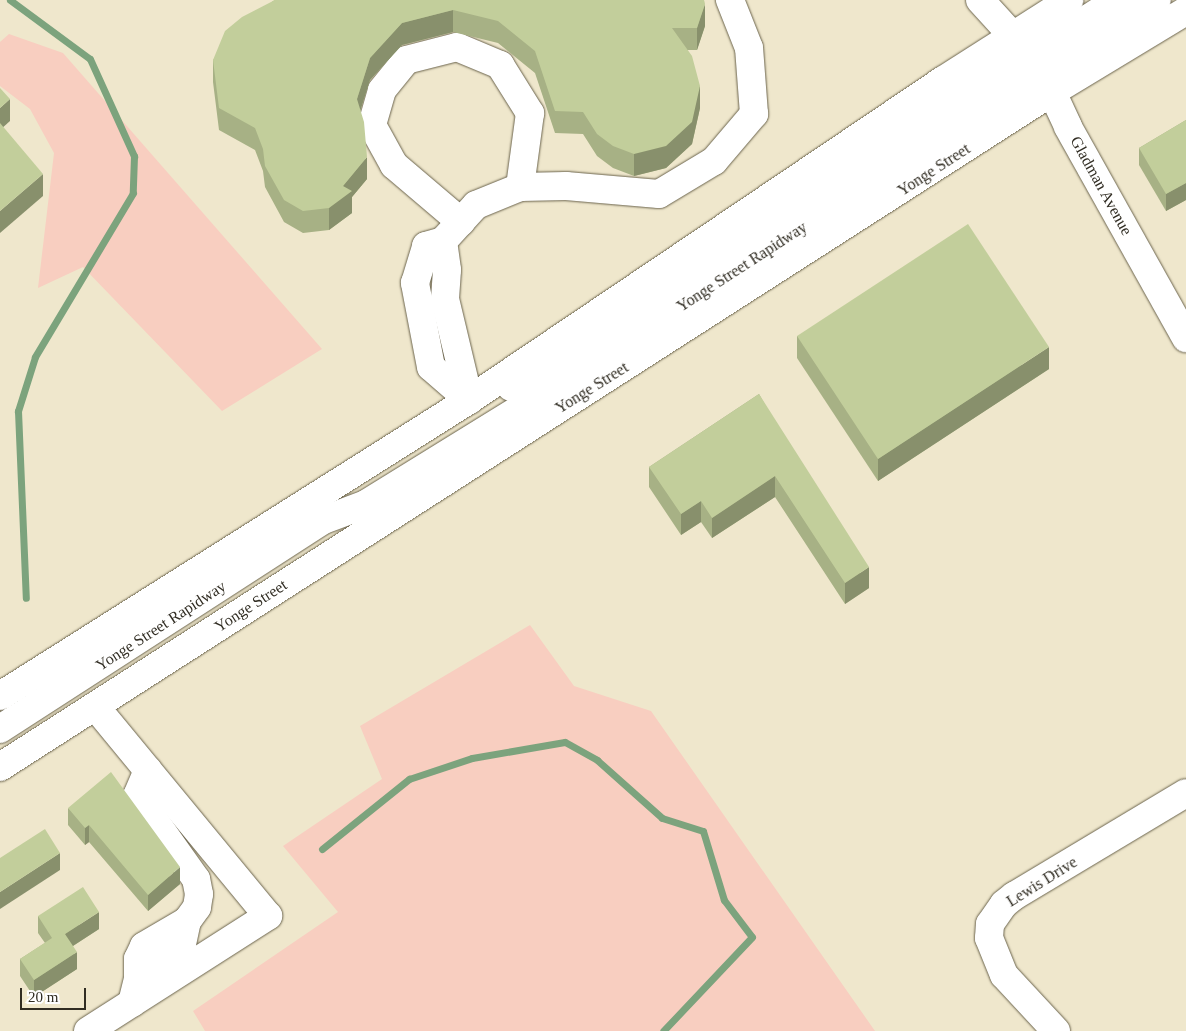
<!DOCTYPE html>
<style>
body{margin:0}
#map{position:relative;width:1186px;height:1031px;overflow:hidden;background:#efe7cc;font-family:"Times New Roman",serif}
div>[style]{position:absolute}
.green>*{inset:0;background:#f8cec0}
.stream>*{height:7px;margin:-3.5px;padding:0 3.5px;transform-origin:3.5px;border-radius:3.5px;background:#7ca37d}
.roads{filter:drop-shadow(0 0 1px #6b644d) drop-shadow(0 0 1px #6b644d)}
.minor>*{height:28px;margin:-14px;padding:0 14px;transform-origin:14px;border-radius:14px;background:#fff}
.major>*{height:28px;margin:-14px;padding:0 14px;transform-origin:14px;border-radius:14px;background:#fff}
.wall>*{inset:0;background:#a7b185}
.shaded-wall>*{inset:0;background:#88906c}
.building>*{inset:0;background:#c2ce9b}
span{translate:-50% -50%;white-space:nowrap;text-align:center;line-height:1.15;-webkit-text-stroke:4px #fff;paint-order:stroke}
.street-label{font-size:16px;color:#302c22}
.scale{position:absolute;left:20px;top:988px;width:66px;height:22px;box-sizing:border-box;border:2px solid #302c22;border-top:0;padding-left:6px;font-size:15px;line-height:18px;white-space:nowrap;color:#302c22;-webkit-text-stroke:4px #fff;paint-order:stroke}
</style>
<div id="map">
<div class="green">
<div style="clip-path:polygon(9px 34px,63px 53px,322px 349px,222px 411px,83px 267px,38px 288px,54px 153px,30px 109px,0 86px,0 42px)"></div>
<div style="clip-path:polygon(530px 625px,574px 686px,651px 711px,875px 1031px,205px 1031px,193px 1011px,338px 912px,283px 846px,382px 779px,360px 726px)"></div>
</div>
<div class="stream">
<div style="left:10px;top:0;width:99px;rotate:36.4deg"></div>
<div style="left:90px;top:59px;width:107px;rotate:65.6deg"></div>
<div style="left:134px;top:156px;width:37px;rotate:92deg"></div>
<div style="left:133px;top:193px;width:191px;rotate:120.9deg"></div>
<div style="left:35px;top:357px;width:57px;rotate:107.5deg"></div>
<div style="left:18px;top:411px;width:187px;rotate:87.6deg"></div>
<div style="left:322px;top:849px;width:112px;rotate:-38.8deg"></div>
<div style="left:409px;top:779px;width:66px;rotate:-18.4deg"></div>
<div style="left:472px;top:758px;width:94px;rotate:-9.8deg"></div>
<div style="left:565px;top:742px;width:37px;rotate:29deg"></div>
<div style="left:597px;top:760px;width:87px;rotate:41.7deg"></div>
<div style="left:662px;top:818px;width:43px;rotate:17.6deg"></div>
<div style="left:703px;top:831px;width:72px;rotate:73.1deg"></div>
<div style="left:724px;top:900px;width:46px;rotate:52.9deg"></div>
<div style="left:752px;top:937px;width:129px;rotate:133.4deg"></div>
</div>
<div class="roads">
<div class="minor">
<div style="left:980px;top:0;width:47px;rotate:47.6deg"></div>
<div style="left:1012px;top:35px;width:70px;rotate:54.9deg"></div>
<div style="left:1052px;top:92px;width:38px;rotate:65deg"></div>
<div style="left:1068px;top:127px;width:242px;rotate:60.8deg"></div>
<div style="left:461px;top:222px;width:88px;rotate:-139.6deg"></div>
<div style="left:394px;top:165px;width:46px;rotate:-118.8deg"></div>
<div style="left:372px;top:125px;width:36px;rotate:-74deg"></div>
<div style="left:382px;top:90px;width:38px;rotate:-51deg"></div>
<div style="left:406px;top:60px;width:53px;rotate:-14.3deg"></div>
<div style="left:457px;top:47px;width:47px;rotate:22.7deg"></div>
<div style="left:500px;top:65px;width:57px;rotate:58deg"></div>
<div style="left:530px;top:113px;width:75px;rotate:97.7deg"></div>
<div style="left:443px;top:241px;width:29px;rotate:82deg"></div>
<div style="left:447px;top:270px;width:29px;rotate:94deg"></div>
<div style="left:445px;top:299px;width:104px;rotate:76.6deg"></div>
<div style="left:511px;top:387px;width:719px;rotate:-32.56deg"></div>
<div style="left:469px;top:400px;width:50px;rotate:-139deg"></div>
<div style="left:431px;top:367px;width:86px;rotate:-100.8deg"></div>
<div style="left:415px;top:283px;width:39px;rotate:-73deg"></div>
<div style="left:426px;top:246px;width:18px;rotate:-16deg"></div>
<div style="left:443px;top:241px;width:49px;rotate:-47.5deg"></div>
<div style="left:476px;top:205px;width:48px;rotate:-22.2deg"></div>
<div style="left:520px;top:187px;width:46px;rotate:-1.2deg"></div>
<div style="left:566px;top:186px;width:93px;rotate:4.9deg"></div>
<div style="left:659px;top:194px;width:64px;rotate:-31deg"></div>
<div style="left:714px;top:161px;width:62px;rotate:-49.6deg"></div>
<div style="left:754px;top:114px;width:66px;rotate:-94.3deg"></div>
<div style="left:749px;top:48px;width:52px;rotate:-111.6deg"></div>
<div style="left:0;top:729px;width:382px;rotate:-32.9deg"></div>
<div style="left:321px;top:521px;width:48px;rotate:-20.7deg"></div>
<div style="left:366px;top:504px;width:286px;rotate:-31.7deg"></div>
<div style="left:609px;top:354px;width:652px;rotate:-32.86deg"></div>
<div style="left:138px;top:979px;width:56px;rotate:-38.5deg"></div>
<div style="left:182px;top:944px;width:24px;rotate:-78deg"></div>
<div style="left:132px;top:1003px;width:25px;rotate:-76deg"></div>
<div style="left:138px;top:979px;width:20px;rotate:-90deg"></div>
<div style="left:138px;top:959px;width:14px;rotate:-65deg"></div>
<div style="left:144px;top:946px;width:50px;rotate:-30.2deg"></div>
<div style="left:187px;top:921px;width:17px;rotate:-54deg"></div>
<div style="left:197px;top:907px;width:13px;rotate:-81deg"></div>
<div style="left:199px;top:894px;width:15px;rotate:-101deg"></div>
<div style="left:196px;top:879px;width:102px;rotate:-125.4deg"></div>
<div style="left:137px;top:796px;width:28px;rotate:-67deg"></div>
<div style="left:88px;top:1031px;width:214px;rotate:-32.6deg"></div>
<div style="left:268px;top:916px;width:272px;rotate:-129.5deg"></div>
<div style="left:1056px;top:1031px;width:76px;rotate:-132.9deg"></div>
<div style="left:1004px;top:975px;width:40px;rotate:-112deg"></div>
<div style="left:989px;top:938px;width:14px;rotate:-86deg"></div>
<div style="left:990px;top:924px;width:24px;rotate:-55deg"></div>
<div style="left:1004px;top:904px;width:13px;rotate:-39deg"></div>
<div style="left:1014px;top:896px;width:200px;rotate:-30.9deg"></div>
</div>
<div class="major">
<div style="left:0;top:696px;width:555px;rotate:-32.26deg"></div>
<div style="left:469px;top:400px;width:571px;rotate:-34deg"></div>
<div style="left:942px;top:81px;width:151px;rotate:-32.5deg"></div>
<div style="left:0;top:767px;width:1250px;rotate:-32.69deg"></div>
<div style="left:1052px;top:92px;width:157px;rotate:-31.2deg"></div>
</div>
</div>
<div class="wall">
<div style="clip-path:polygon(704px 0,705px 26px,697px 50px,687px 50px,700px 108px,692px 144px,666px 168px,634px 176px,613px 168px,597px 156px,583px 134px,555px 133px,535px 73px,498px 43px,453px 32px,402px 45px,370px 80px,360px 110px,367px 179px,352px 197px,352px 213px,329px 230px,303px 233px,284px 222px,265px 187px,263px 171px,255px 150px,219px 130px,213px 82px,213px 60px,273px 1px)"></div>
<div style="clip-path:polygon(1186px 120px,1186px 200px,1166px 211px,1139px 165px,1139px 148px)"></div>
<div style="clip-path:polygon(797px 336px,1049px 369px,878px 481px,797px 358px)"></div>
<div style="clip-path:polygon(759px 394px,869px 588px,845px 604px,775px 497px,712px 538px,701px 522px,681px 535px,649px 487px,649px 467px)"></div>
<div style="clip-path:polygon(68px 808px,180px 884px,148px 911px,89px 842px,85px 845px,68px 825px)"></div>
<div style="clip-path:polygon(38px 916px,99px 929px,73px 946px,77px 969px,34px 997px,20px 976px,20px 959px,45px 943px,38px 933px)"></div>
</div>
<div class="shaded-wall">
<div style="clip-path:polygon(705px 4px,705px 26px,697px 50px,697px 28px)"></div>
<div style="clip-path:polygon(453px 10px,453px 32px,402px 45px,370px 80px,357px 121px,357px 99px,370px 58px,402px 23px)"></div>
<div style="clip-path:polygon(700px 86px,700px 108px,692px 144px,666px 168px,634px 176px,634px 154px)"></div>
<div style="clip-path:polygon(10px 99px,10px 121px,0 130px,0 108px)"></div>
<div style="clip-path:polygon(367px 157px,367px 179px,352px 197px,352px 213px,329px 230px,329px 208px,343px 186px)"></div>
<div style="clip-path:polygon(43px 174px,43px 196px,0 233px,0 211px)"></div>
<div style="clip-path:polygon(1186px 183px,1186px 200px,1166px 211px,1166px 194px)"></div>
<div style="clip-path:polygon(1049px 347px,1049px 369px,878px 481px,878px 459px)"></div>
<div style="clip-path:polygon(775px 476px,775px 497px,712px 538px,712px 518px)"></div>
<div style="clip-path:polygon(701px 501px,701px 522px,681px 535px,681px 514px)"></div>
<div style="clip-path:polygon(869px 567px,869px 588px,845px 604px,845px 583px)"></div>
<div style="clip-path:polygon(89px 825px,89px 842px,85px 845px,85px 828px)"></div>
<div style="clip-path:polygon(60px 853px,60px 870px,0 909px,0 892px)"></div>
<div style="clip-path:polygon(180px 867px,180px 884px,148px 911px,148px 895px)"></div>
<div style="clip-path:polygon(99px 912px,99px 929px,65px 951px,65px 934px)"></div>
<div style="clip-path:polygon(77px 952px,77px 969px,34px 997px,34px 980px)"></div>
</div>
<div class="building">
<div style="clip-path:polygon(274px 0,704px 0,705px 4px,697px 28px,672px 28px,692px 56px,700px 86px,692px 122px,666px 146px,634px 154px,613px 146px,597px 134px,583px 112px,555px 111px,535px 51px,498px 21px,453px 10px,402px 23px,370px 58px,357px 99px,364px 122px,367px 157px,343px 186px,352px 191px,329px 208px,303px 211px,284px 200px,265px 166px,263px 149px,255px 128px,219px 108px,213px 60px,225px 31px,242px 17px,273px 1px)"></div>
<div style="clip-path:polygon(0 88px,10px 99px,0 108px)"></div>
<div style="clip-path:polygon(1186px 120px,1186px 183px,1166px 194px,1139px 148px)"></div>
<div style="clip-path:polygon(0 123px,43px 174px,0 211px)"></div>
<div style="clip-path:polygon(968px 224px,1049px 347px,878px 459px,797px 336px)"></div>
<div style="clip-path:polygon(759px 394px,869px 567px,845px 583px,775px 476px,712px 518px,701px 501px,681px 514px,649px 467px)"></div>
<div style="clip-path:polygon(111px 772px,180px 867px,148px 895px,89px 825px,85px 828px,68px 808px)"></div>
<div style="clip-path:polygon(45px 829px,60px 853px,0 892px,0 858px)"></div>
<div style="clip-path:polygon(83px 887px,99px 912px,65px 934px,77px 952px,34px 980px,20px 959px,52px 938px,38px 916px)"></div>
</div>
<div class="street-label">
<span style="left:934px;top:170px;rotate:-33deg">Yonge Street</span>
<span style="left:1101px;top:186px;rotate:61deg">Gladman Avenue</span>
<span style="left:742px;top:267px;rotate:-33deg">Yonge Street Rapidway</span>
<span style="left:592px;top:388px;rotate:-32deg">Yonge Street</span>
<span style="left:251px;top:606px;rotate:-33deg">Yonge Street</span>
<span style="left:161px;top:626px;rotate:-33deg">Yonge Street Rapidway</span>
<span style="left:1042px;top:882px;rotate:-32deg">Lewis Drive</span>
</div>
<div class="scale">20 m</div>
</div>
